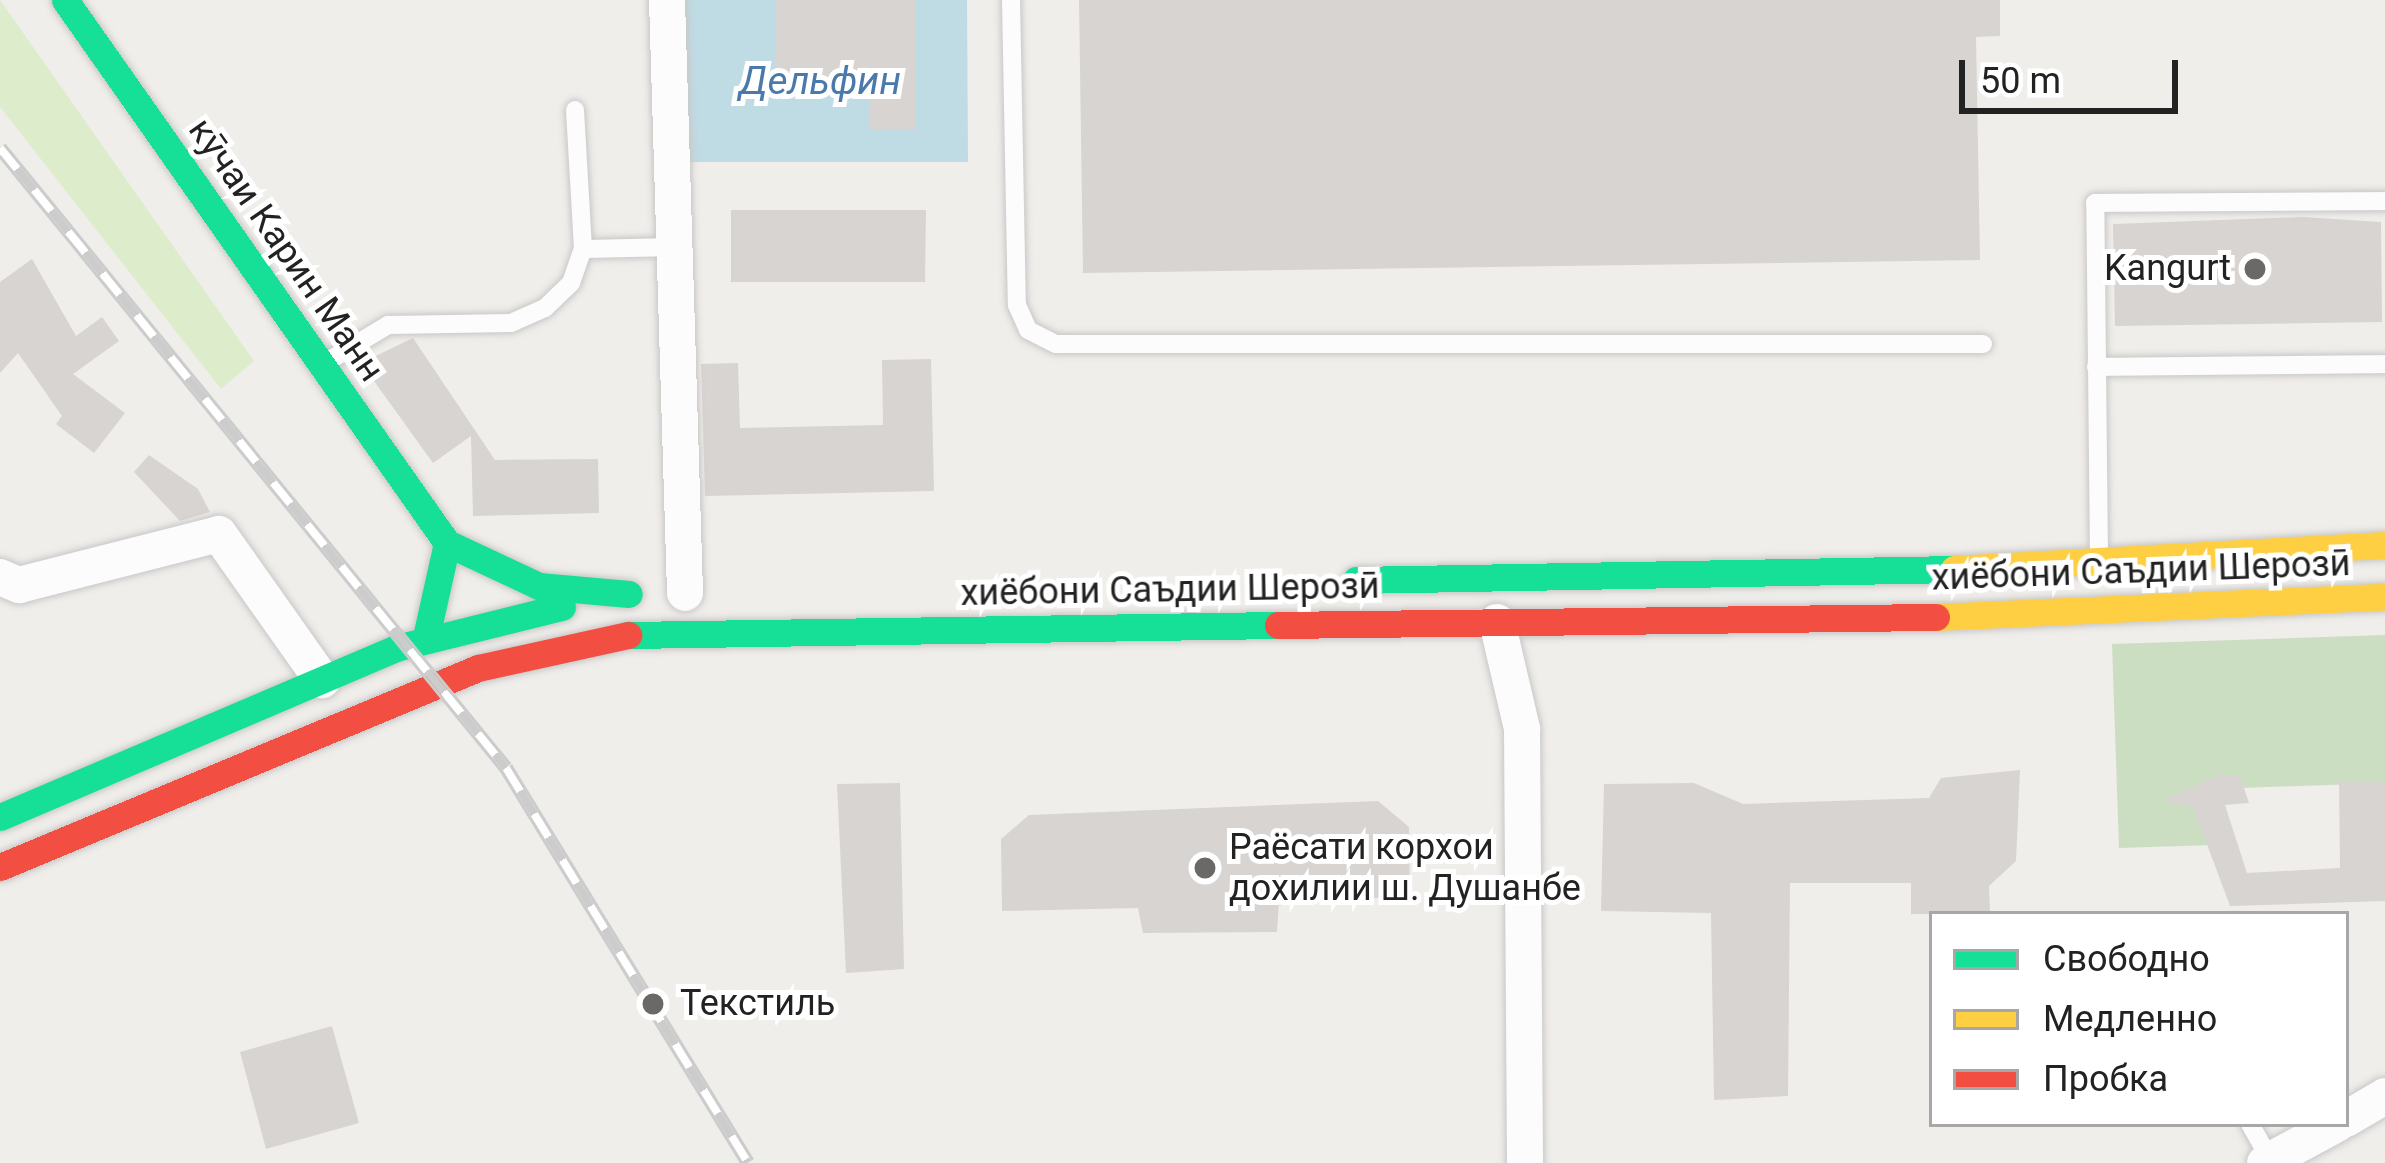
<!DOCTYPE html>
<meta charset="utf-8">
<style>
body{margin:0}
#map{position:relative;width:2385px;height:1163px;overflow:hidden;background:#f0eeeb;font-family:Roboto,sans-serif}
div>[style]{position:absolute}
.grass>*{inset:0;background:#ddeccb}
.forest>*{inset:0;background:#cbdec1}
.water>*{inset:0;background:#bfdbe3}
.building>*{inset:0;background:#d7d4d2}
.roads{filter:drop-shadow(0 0 3px #c9c8c7) drop-shadow(0 0 3px #c9c8c7)}
.lane>*{height:18px;margin:-9px;padding:0 9px;transform-origin:9px;border-radius:9px;background:#fdfcfc}
.street>*{height:36px;margin:-18px;padding:0 18px;transform-origin:18px;border-radius:18px;background:#fdfcfc}
.fast>*{height:27px;margin:-13.5px;padding:0 13.5px;transform-origin:13.5px;border-radius:13.5px;background:#16e098}
.slow>*{height:27px;margin:-13.5px;padding:0 13.5px;transform-origin:13.5px;border-radius:13.5px;background:#ffcf43}
.jam>*{height:27px;margin:-13.5px;padding:0 13.5px;transform-origin:13.5px;border-radius:13.5px;background:#f24e42}
.rail>*{height:14px;margin-top:-7px;transform-origin:0;background:repeating-linear-gradient(90deg,#fff 0 27px,#ccc 0 54px);box-sizing:border-box;border-block:3px solid #ccc}
.dots>*{width:33px;height:33px;translate:-50% -50%;box-sizing:border-box;border:6px solid #fff;border-radius:50%}
span{translate:-50% -50%;white-space:nowrap;text-align:center;line-height:1.15;-webkit-text-stroke:10px #fff;paint-order:stroke}
.street-label{font-size:36px;color:#222}
.poi-label{font-size:36px;color:#222}
.right{translate:-100% -50%;text-align:right}
.left{translate:0 -50%;text-align:left}
.water-label{font-size:39px;color:#4a7aab;font-style:italic}
.legend{position:absolute;left:1929px;top:911px;width:420px;height:216px;box-sizing:border-box;background:#fff;border:3px solid #a7a7a7;margin:0;padding:15px 21px;list-style:none;font-size:36px;color:#222}
.legend li{display:flex;align-items:center;gap:24px;height:60px}
.legend b{width:60px;border:3px solid #a7a7a7}
.scale{position:absolute;left:1959px;top:60px;width:219px;height:54px;box-sizing:border-box;border:6px solid #222;border-top:0;padding-left:15px;font-size:36px;line-height:42px;white-space:nowrap;color:#222;-webkit-text-stroke:9px #fff;paint-order:stroke}
</style>
<div id="map">
<div class="grass">
<div style="clip-path:polygon(0 0,254px 361px,221px 389px,0 107px)"></div>
</div>
<div class="forest">
<div style="clip-path:polygon(2385px 635px,2385px 783px,2212px 789px,2213px 845px,2119px 848px,2112px 644px)"></div>
</div>
<div class="water">
<div style="clip-path:polygon(671px 0,967px 0,968px 162px,671px 162px)"></div>
</div>
<div class="building">
<div style="clip-path:polygon(775px 0,916px 0,915px 130px,870px 130px,870px 94px,775px 93px)"></div>
<div style="clip-path:polygon(1079px 0,2000px 0,2000px 36px,1976px 37px,1980px 260px,1083px 273px)"></div>
<div style="clip-path:polygon(731px 210px,926px 210px,925px 282px,731px 282px)"></div>
<div style="clip-path:polygon(2303px 217px,2381px 222px,2382px 322px,2115px 326px,2113px 224px)"></div>
<div style="clip-path:polygon(32px 259px,76px 336px,102px 317px,119px 341px,73px 374px,125px 413px,94px 453px,56px 424px,62px 416px,18px 353px,0 373px,0 282px)"></div>
<div style="clip-path:polygon(413px 338px,495px 460px,598px 459px,599px 513px,473px 516px,471px 436px,433px 463px,361px 363px)"></div>
<div style="clip-path:polygon(931px 359px,934px 491px,705px 496px,701px 364px,738px 363px,740px 428px,883px 425px,882px 360px)"></div>
<div style="clip-path:polygon(149px 455px,198px 489px,210px 512px,180px 521px,134px 472px)"></div>
<div style="clip-path:polygon(2020px 770px,2016px 861px,1989px 886px,1990px 914px,1911px 914px,1911px 883px,1790px 883px,1788px 1096px,1714px 1100px,1711px 913px,1601px 911px,1604px 784px,1694px 783px,1743px 804px,1929px 798px,1941px 778px)"></div>
<div style="clip-path:polygon(2216px 776px,2240px 776px,2249px 803px,2225px 805px,2247px 873px,2340px 868px,2339px 782px,2385px 781px,2385px 901px,2230px 906px,2193px 807px,2163px 800px)"></div>
<div style="clip-path:polygon(900px 783px,904px 969px,846px 973px,837px 784px)"></div>
<div style="clip-path:polygon(1378px 801px,1409px 827px,1410px 897px,1279px 901px,1277px 932px,1143px 933px,1138px 908px,1002px 911px,1001px 839px,1029px 815px)"></div>
<div style="clip-path:polygon(332px 1026px,359px 1123px,266px 1149px,240px 1052px)"></div>
</div>
<div class="roads">
<div class="lane">
<div style="left:1011px;top:0;width:305px;rotate:88.9deg"></div>
<div style="left:1017px;top:305px;width:27px;rotate:66deg"></div>
<div style="left:1028px;top:330px;width:31px;rotate:27deg"></div>
<div style="left:1056px;top:344px;width:927px"></div>
<div style="left:575px;top:110px;width:139px;rotate:86.7deg"></div>
<div style="left:583px;top:249px;width:94px;rotate:-1.2deg"></div>
<div style="left:325px;top:363px;width:74px;rotate:-31.1deg"></div>
<div style="left:388px;top:325px;width:123px;rotate:-0.9deg"></div>
<div style="left:511px;top:323px;width:37px;rotate:-24deg"></div>
<div style="left:545px;top:308px;width:36px;rotate:-44deg"></div>
<div style="left:571px;top:283px;width:36px;rotate:-71deg"></div>
<div style="left:2096px;top:367px;width:289px;rotate:-0.6deg"></div>
<div style="left:2099px;top:556px;width:353px;rotate:-90.6deg"></div>
<div style="left:2095px;top:203px;width:290px;rotate:-0.4deg"></div>
<div style="left:2250px;top:1124px;width:43px;rotate:60.4deg"></div>
</div>
<div class="street">
<div style="left:667px;top:0;width:593px;rotate:88.26deg"></div>
<div style="left:0;top:577px;width:21px;rotate:23deg"></div>
<div style="left:19px;top:585px;width:206px;rotate:-14.3deg"></div>
<div style="left:219px;top:534px;width:179px;rotate:54.8deg"></div>
<div style="left:1497px;top:622px;width:110px;rotate:76.8deg"></div>
<div style="left:1522px;top:729px;width:434px;rotate:89.6deg"></div>
<div style="left:2346px;top:1119px;width:45px;rotate:-30.5deg"></div>
<div style="left:2265px;top:1163px;width:82px;rotate:-28.4deg"></div>
</div>
<div class="fast">
<div style="left:65px;top:0;width:664px;rotate:54.87deg"></div>
<div style="left:1356px;top:580px;width:598px;rotate:-1.05deg"></div>
<div style="left:628px;top:635px;width:650px;rotate:-0.88deg"></div>
<div style="left:426px;top:637px;width:96px;rotate:-77.4deg"></div>
<div style="left:447px;top:543px;width:102px;rotate:25.1deg"></div>
<div style="left:539px;top:586px;width:90px;rotate:5.1deg"></div>
<div style="left:0;top:817px;width:431px;rotate:-23.1deg"></div>
<div style="left:396px;top:648px;width:171px;rotate:-13.9deg"></div>
</div>
<div class="slow">
<div style="left:1954px;top:569px;width:432px;rotate:-3.2deg"></div>
<div style="left:1936px;top:617px;width:449px;rotate:-2.6deg"></div>
</div>
<div class="jam">
<div style="left:1278px;top:625px;width:658px;rotate:-0.7deg"></div>
<div style="left:0;top:867px;width:518px;rotate:-22.6deg"></div>
<div style="left:478px;top:668px;width:154px;rotate:-12.4deg"></div>
</div>
</div>
<div class="rail">
<div style="left:0;top:148px;width:800px;rotate:50.78deg"></div>
<div style="left:506px;top:768px;width:463px;rotate:58.5deg"></div>
</div>
<div class="dots">
<div style="left:2255px;top:269px;background:#6a6968"></div>
<div style="left:1205px;top:868px;background:#6a6968"></div>
<div style="left:653px;top:1004px;background:#6a6968"></div>
</div>
<div class="street-label">
<span style="left:286px;top:250px;rotate:55deg">кӯчаи Карин Манн</span>
<span style="left:2141px;top:571px;rotate:-2deg">хиёбони Саъдии Шерозӣ</span>
<span style="left:1170px;top:590px;rotate:-1deg">хиёбони Саъдии Шерозӣ</span>
</div>
<div class="poi-label">
<span class="right" style="left:2231px;top:269px">Kangurt</span>
<span class="left" style="left:1229px;top:868px">Раёсати корхои<br>дохилии ш. Душанбе</span>
<span class="left" style="left:680px;top:1004px">Текстиль</span>
</div>
<div class="water-label">
<span style="left:820px;top:81px">Дельфин</span>
</div>
<ul class="legend">
<li><b style="height:15px;background:#16e098"></b>Свободно</li>
<li><b style="height:15px;background:#ffcf43"></b>Медленно</li>
<li><b style="height:15px;background:#f24e42"></b>Пробка</li>
</ul>
<div class="scale">50 m</div>
</div>
